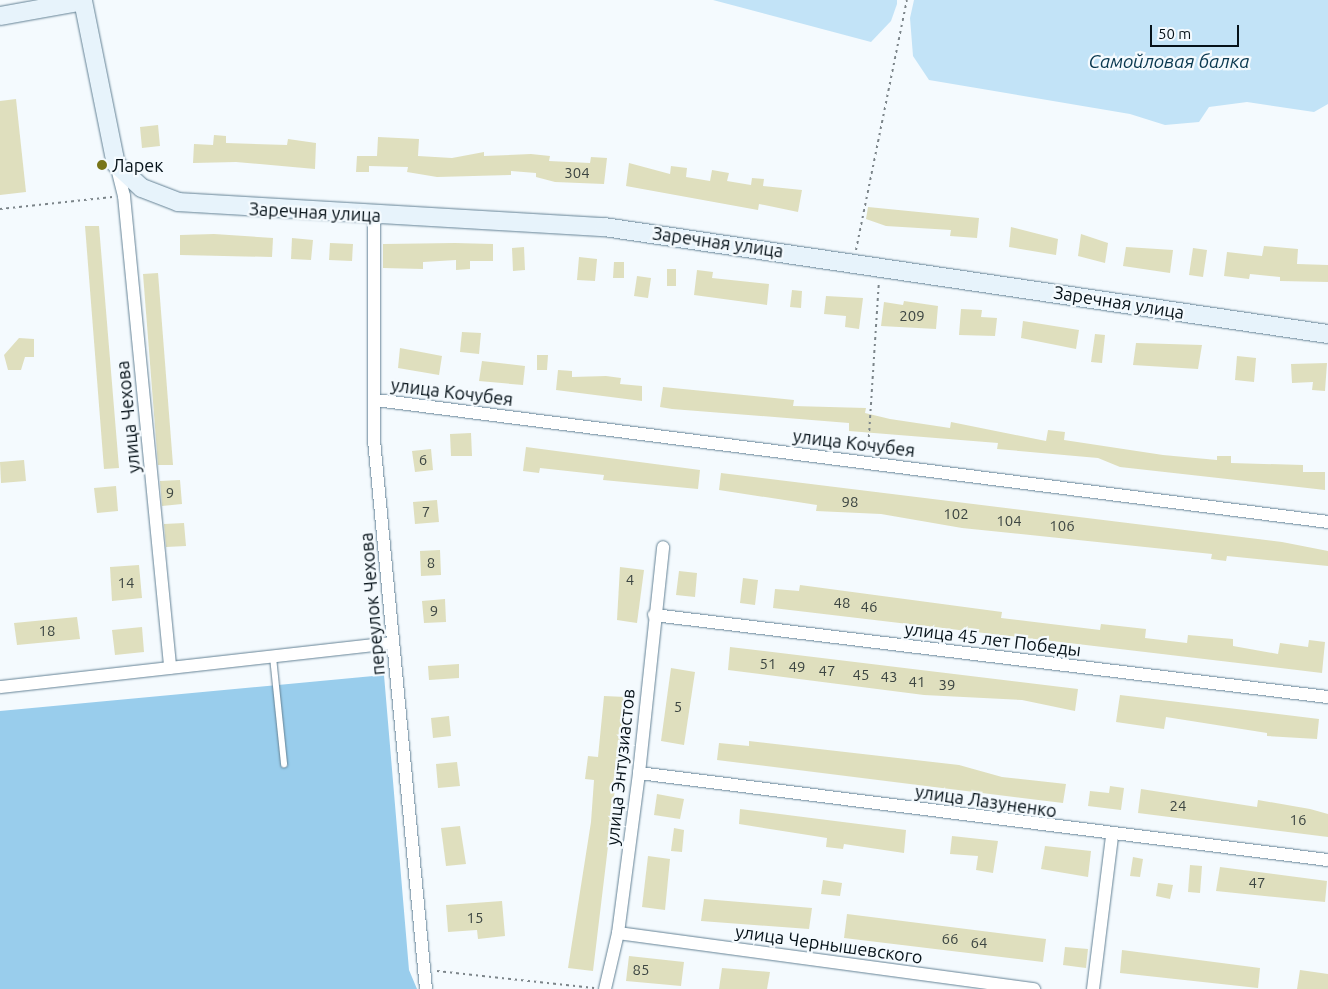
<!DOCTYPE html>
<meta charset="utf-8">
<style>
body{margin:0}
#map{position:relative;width:1328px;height:989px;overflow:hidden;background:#f4fafe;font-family:Ubuntu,sans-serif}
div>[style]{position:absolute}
.green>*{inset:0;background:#99cdec}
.water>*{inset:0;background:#c2e3f7}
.building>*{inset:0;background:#dfdfbe}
.path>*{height:2px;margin-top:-1px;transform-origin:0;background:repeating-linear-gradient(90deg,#7c858a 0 2.5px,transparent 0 6.5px)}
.roads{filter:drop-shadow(0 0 1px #648295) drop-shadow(0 0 1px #648295)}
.service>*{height:6px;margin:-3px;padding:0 3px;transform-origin:3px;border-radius:3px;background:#fff}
.minor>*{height:12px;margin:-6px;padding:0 6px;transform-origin:6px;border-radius:6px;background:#fff}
.secondary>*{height:18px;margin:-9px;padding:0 9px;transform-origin:9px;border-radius:9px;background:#e7f3fb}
.dots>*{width:14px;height:14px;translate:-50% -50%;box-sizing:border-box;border:2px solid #f4fafe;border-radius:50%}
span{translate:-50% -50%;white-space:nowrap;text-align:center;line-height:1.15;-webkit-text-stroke:4.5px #f4fafe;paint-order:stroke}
.number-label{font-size:15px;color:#3c4542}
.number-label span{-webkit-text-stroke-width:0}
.poi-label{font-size:18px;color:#061219}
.left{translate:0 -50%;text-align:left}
.street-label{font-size:18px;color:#061219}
.water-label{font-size:19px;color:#09384f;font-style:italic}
.scale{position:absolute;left:1150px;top:25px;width:89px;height:22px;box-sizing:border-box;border:2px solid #061219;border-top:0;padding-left:6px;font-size:15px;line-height:18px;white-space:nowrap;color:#061219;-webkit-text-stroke:4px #f4fafe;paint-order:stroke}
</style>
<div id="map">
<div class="green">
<div style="clip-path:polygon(384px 675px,409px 970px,417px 989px,0 989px,0 711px)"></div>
</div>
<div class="water">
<div style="clip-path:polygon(713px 0,897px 0,897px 4px,891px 21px,871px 42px)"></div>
<div style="clip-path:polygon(914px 0,1328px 0,1328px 104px,1314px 112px,1247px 102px,1209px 107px,1199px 122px,1165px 125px,1130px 114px,929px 80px,913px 56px,910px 18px)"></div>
</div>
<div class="building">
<div style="clip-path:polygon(16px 99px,26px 192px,0 195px,0 101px)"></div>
<div style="clip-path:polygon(158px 125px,160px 146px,142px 148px,140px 127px)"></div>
<div style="clip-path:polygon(214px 135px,226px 136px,226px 143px,287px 145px,288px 139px,316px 143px,315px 169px,236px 162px,193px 163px,194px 144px,213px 145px)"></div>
<div style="clip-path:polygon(378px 137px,419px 139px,418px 156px,452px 158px,484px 152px,484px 156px,531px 154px,550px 156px,549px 161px,590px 163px,591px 157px,607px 158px,604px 184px,555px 182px,536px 177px,536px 173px,511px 171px,511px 175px,437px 177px,407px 172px,408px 167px,369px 166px,369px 172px,356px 172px,357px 156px,377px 156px)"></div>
<div style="clip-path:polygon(629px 163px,670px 174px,671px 166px,687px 168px,686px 177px,710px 181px,712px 170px,729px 173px,727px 181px,751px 185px,752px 178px,764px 179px,763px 186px,802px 190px,798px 212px,759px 204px,758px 210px,626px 186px)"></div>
<div style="clip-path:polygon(868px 207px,979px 218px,977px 238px,950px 236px,951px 230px,886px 226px,866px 219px)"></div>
<div style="clip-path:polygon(85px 226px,99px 226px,119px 468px,104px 469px)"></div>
<div style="clip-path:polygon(1011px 227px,1058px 239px,1056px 255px,1009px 247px)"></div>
<div style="clip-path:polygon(214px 234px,273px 238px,272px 257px,180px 255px,180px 235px)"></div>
<div style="clip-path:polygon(1081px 234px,1108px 243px,1105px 263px,1078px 256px)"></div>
<div style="clip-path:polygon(292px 238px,313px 240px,311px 260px,291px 259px)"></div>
<div style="clip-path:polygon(330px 243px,353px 244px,352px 261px,329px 260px)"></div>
<div style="clip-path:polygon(455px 243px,493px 244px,493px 261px,470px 261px,470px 269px,456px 270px,456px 260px,423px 262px,423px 269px,383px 268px,383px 244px)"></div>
<div style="clip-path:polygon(1264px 246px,1298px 249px,1297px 264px,1328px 265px,1328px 282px,1280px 281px,1280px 277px,1250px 274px,1249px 279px,1224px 276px,1227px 252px,1262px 256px)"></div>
<div style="clip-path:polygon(524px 247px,525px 270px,513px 271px,512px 248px)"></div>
<div style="clip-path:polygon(1126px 247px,1173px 250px,1170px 273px,1123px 266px)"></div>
<div style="clip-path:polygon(1193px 248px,1207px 250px,1203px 277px,1189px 275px)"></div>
<div style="clip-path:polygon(579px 257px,597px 259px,595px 281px,577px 280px)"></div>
<div style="clip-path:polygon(614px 262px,624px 262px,624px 278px,613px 278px)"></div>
<div style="clip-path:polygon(667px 269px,676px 269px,676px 286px,667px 286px)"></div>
<div style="clip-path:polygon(697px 270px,713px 272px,712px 278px,769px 284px,767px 305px,694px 295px)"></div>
<div style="clip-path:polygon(158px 273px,173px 465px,158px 465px,143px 274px)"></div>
<div style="clip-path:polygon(637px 276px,651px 278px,648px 298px,634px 296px)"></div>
<div style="clip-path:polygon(792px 290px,802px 291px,801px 308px,790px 307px)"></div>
<div style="clip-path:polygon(826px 296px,863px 298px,859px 329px,845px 327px,846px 316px,824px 314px)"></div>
<div style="clip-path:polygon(904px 301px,938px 306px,936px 329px,881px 326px,884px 302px,903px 305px)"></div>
<div style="clip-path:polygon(961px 309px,982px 310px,981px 317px,997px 318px,995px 336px,959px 335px)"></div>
<div style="clip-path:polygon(1023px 321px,1079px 330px,1076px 349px,1021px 338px)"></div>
<div style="clip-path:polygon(462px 332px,481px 333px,479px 354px,460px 352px)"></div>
<div style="clip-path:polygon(1095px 334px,1105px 335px,1102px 363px,1091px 362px)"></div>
<div style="clip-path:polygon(19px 338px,34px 339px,34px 357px,25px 357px,21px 370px,8px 370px,4px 355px)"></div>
<div style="clip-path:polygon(1136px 343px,1202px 345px,1198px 369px,1133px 365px)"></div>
<div style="clip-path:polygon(400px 348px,442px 356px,439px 375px,398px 368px)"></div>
<div style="clip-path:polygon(537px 355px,548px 355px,547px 370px,537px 370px)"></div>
<div style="clip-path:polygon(1237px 356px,1256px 358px,1254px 382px,1235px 380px)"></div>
<div style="clip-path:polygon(482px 361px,525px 366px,523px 385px,479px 381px)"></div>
<div style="clip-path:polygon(1327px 363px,1325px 391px,1312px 390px,1313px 382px,1292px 383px,1291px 364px)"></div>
<div style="clip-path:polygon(558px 370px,572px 371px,572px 377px,606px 376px,621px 378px,620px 384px,642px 386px,642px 401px,556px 390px)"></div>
<div style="clip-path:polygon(663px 387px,794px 400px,793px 406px,866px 408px,865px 413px,890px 419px,950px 428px,951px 422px,1046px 441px,1048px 430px,1065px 432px,1064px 440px,1163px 455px,1217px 460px,1217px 456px,1231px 456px,1231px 463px,1303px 465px,1303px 472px,1325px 472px,1325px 490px,1120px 467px,1098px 458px,997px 449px,998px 443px,849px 431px,849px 423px,672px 409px,660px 407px)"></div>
<div style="clip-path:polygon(471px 433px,472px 456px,451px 456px,450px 434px)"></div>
<div style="clip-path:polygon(526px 447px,700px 470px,698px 489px,603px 480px,604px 475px,540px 468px,539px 473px,523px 471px)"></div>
<div style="clip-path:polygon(431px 449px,433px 470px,415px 472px,412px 451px)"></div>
<div style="clip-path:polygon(24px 460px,26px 481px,1px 483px,0 462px)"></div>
<div style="clip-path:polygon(721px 473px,1282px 542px,1328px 551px,1328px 566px,1227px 556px,1226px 561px,1211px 559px,1212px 554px,962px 528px,881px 514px,816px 511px,817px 505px,719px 490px)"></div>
<div style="clip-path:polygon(180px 480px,182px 504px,162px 506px,160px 481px)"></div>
<div style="clip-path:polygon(116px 486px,118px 511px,97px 513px,94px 488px)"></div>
<div style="clip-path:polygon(437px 500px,439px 522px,415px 524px,413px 502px)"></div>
<div style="clip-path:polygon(184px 523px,186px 546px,166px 547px,164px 524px)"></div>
<div style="clip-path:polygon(440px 550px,441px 575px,421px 576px,420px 551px)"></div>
<div style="clip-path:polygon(139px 565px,142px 598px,112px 601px,110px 567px)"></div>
<div style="clip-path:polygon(620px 567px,644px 570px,637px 623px,617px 620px)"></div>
<div style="clip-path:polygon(679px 571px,697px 573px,695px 597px,676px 595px)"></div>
<div style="clip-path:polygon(743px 578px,758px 580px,755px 605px,740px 603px)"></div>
<div style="clip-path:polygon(800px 585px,1002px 612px,1001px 618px,1100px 630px,1101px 624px,1146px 629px,1145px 638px,1187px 643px,1188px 635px,1233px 639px,1233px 646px,1278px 654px,1280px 643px,1308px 647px,1309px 640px,1325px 642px,1322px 673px,773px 608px,775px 589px,799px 591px)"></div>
<div style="clip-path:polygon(445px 599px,446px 622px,424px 623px,422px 601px)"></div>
<div style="clip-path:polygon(77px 617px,80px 639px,17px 645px,14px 623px)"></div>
<div style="clip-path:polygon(142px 627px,144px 652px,115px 655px,112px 630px)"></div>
<div style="clip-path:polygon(730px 647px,1078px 689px,1075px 711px,1022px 700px,924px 695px,728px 670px)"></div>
<div style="clip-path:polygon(459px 664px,459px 678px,429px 680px,428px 666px)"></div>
<div style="clip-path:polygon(671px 668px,695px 672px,684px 745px,661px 741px)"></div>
<div style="clip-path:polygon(1120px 695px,1319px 719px,1317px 739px,1267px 736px,1267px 733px,1166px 717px,1164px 729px,1116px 722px)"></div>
<div style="clip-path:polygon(604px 696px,626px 697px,593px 971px,568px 968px,591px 822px,594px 780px,585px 779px,588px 756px,598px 757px)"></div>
<div style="clip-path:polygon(449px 716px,451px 736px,433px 738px,431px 718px)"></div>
<div style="clip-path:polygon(749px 741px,959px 765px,1002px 777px,1066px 784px,1063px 803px,717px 760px,719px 743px,749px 746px)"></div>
<div style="clip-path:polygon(457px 762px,460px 786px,438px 788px,436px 764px)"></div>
<div style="clip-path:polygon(1110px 786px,1124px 788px,1121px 810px,1088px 806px,1090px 791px,1109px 793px)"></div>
<div style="clip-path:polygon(1141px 789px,1257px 807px,1258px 800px,1310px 809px,1328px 814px,1328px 837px,1138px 813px)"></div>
<div style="clip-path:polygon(657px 794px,684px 799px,680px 819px,654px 815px)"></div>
<div style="clip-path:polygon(740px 809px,906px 830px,904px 853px,844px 844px,843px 849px,826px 847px,827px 838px,739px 824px)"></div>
<div style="clip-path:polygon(460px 826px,466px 864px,446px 866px,441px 828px)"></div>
<div style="clip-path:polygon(674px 828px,684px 830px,682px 852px,671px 851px)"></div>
<div style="clip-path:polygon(952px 836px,998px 841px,993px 873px,976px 870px,978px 856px,950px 854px)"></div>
<div style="clip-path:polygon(1045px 846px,1091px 851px,1088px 877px,1041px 869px)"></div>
<div style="clip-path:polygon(648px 856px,670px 859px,665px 910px,642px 907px)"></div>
<div style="clip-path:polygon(1133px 857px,1143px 859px,1140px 877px,1130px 876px)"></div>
<div style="clip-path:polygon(1190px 865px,1202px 866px,1200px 893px,1188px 892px)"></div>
<div style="clip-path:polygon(1220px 867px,1327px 881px,1325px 902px,1216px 891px)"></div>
<div style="clip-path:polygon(823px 880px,842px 883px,840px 896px,821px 894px)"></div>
<div style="clip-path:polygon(1158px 883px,1173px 885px,1170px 899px,1156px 896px)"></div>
<div style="clip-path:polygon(704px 899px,812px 908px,809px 929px,701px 921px)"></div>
<div style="clip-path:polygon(502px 901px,505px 936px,478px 939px,477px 930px,448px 932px,446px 905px)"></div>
<div style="clip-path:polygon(847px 914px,1046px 939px,1043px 962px,844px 938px)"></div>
<div style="clip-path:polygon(1065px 947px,1088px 949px,1086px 968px,1063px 965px)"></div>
<div style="clip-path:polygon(1122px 950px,1260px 968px,1258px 988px,1120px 973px)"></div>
<div style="clip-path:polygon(629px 956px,684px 962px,681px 986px,626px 981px)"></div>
<div style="clip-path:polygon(722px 968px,770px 972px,767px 989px,719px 989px)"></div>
<div style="clip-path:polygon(1300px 970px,1328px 974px,1328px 989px,1297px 989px)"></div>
</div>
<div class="path">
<div style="left:0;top:209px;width:113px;rotate:-6.1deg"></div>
<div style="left:856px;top:250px;width:255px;rotate:-78.5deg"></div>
<div style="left:868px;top:450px;width:168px;rotate:-86.3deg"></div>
<div style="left:437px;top:971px;width:158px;rotate:6.2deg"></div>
</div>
<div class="roads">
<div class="service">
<div style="left:273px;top:657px;width:108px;rotate:84.1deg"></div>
</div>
<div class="minor">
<div style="left:116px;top:164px;width:33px;rotate:76deg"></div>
<div style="left:124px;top:196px;width:474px;rotate:84.4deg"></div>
<div style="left:374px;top:214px;width:226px;rotate:90deg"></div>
<div style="left:374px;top:440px;width:551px;rotate:84.59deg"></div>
<div style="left:376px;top:400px;width:960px;rotate:7.3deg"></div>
<div style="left:654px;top:615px;width:679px;rotate:6.94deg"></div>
<div style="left:0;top:687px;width:395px;rotate:-6.4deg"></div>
<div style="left:639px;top:773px;width:694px;rotate:7.2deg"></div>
<div style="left:618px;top:933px;width:420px;rotate:7.7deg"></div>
<div style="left:605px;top:989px;width:57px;rotate:-76.9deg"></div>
<div style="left:618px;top:933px;width:161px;rotate:-82.5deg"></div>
<div style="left:639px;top:773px;width:227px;rotate:-83.9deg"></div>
<div style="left:1093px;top:989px;width:154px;rotate:-82.9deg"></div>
</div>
<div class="secondary">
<div style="left:0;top:16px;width:84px;rotate:-10.2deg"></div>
<div style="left:83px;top:1px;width:166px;rotate:78.6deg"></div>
<div style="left:116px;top:164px;width:35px;rotate:43deg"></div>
<div style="left:142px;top:188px;width:39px;rotate:21deg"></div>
<div style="left:178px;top:202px;width:427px;rotate:3.4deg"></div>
<div style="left:604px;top:227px;width:732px;rotate:8.41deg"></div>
</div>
</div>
<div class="dots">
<div style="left:102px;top:165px;background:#787519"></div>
</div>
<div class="number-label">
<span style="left:577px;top:173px">304</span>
<span style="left:912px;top:316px">209</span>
<span style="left:423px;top:460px">6</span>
<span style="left:170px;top:493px">9</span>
<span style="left:850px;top:502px">98</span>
<span style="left:426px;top:512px">7</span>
<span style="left:956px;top:514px">102</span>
<span style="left:1009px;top:521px">104</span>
<span style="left:1062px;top:526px">106</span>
<span style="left:431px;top:563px">8</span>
<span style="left:630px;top:580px">4</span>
<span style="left:126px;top:583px">14</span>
<span style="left:842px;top:603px">48</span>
<span style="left:869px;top:607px">46</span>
<span style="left:434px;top:611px">9</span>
<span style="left:47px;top:631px">18</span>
<span style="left:768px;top:664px">51</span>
<span style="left:797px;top:667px">49</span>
<span style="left:827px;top:671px">47</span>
<span style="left:861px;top:675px">45</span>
<span style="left:889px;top:677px">43</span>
<span style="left:917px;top:682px">41</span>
<span style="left:947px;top:685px">39</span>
<span style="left:678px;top:707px">5</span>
<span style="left:1178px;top:806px">24</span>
<span style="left:1298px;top:820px">16</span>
<span style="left:1257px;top:883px">47</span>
<span style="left:475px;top:918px">15</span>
<span style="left:950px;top:939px">66</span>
<span style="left:979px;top:943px">64</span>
<span style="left:641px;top:970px">85</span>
</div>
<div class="poi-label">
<span class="left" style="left:112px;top:165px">Ларек</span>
</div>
<div class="street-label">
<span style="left:315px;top:212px;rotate:3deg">Заречная улица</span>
<span style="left:718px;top:242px;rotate:8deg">Заречная улица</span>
<span style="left:1119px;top:302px;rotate:9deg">Заречная улица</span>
<span style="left:452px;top:392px;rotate:7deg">улица Кочубея</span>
<span style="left:128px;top:417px;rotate:-96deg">улица Чехова</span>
<span style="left:854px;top:443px;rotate:7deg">улица Кочубея</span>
<span style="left:372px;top:604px;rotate:-95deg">переулок Чехова</span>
<span style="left:993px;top:639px;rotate:7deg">улица 45 лет Победы</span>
<span style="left:620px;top:767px;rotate:-84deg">улица Энтузиастов</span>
<span style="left:986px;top:801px;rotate:8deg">улица Лазуненко</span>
<span style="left:829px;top:944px;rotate:8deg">улица Чернышевского</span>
</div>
<div class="water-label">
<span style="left:1169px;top:62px">Самойловая балка</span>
</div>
<div class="scale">50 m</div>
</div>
